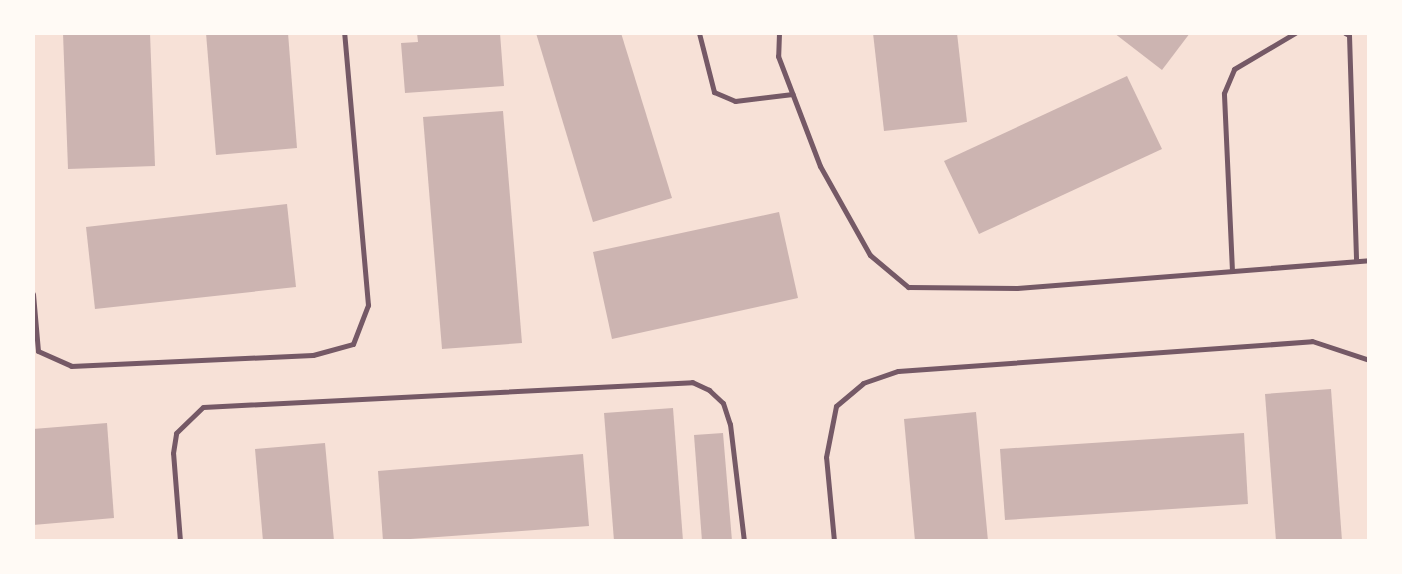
<!DOCTYPE html>
<style>
body{margin:0}
#map{position:relative;width:1402px;height:574px;overflow:hidden;background:#f7e1d7;font-family:"IBM Plex Sans",sans-serif}
div>[style]{position:absolute}
.building>*{inset:0;background:#ccb4b1}
.service>*{height:5px;margin:-2.5px;padding:0 2.5px;transform-origin:2.5px;border-radius:2.5px;background:#755966}
span{translate:-50% -50%;white-space:nowrap;text-align:center;line-height:1.15;-webkit-text-stroke:6px #fffaf5;paint-order:stroke}
.frame{position:absolute;inset:0;border:35px solid #fffaf5;pointer-events:none}
</style>
<div id="map">
<div class="building">
<div style="clip-path:polygon(63px 33px,150px 33px,155px 166px,68px 169px)"></div>
<div style="clip-path:polygon(206px 33px,288px 33px,297px 148px,216px 155px)"></div>
<div style="clip-path:polygon(417px 33px,500px 33px,504px 86px,405px 93px,401px 43px,418px 42px)"></div>
<div style="clip-path:polygon(536px 33px,621px 33px,672px 198px,593px 222px)"></div>
<div style="clip-path:polygon(873px 33px,957px 33px,967px 122px,884px 131px)"></div>
<div style="clip-path:polygon(1114px 33px,1190px 33px,1162px 70px)"></div>
<div style="clip-path:polygon(1127px 76px,1162px 149px,979px 234px,944px 161px)"></div>
<div style="clip-path:polygon(503px 111px,522px 343px,442px 349px,423px 117px)"></div>
<div style="clip-path:polygon(287px 204px,296px 287px,95px 309px,86px 227px)"></div>
<div style="clip-path:polygon(779px 212px,798px 298px,612px 339px,593px 252px)"></div>
<div style="clip-path:polygon(1331px 389px,1342px 541px,1276px 541px,1265px 394px)"></div>
<div style="clip-path:polygon(673px 408px,683px 541px,614px 541px,604px 413px)"></div>
<div style="clip-path:polygon(976px 412px,988px 541px,915px 541px,904px 419px)"></div>
<div style="clip-path:polygon(107px 423px,114px 518px,33px 525px,33px 429px)"></div>
<div style="clip-path:polygon(723px 433px,732px 541px,702px 541px,694px 435px)"></div>
<div style="clip-path:polygon(1244px 433px,1248px 504px,1005px 520px,1000px 449px)"></div>
<div style="clip-path:polygon(325px 443px,334px 541px,263px 541px,255px 449px)"></div>
<div style="clip-path:polygon(583px 454px,589px 526px,383px 541px,378px 471px)"></div>
</div>
<div class="service">
<div style="left:699px;top:33px;width:61px;rotate:75.7deg"></div>
<div style="left:714px;top:92px;width:23px;rotate:23deg"></div>
<div style="left:735px;top:101px;width:58px;rotate:-6.9deg"></div>
<div style="left:779px;top:33px;width:23px;rotate:92deg"></div>
<div style="left:778px;top:56px;width:118px;rotate:69.1deg"></div>
<div style="left:820px;top:166px;width:102px;rotate:60.7deg"></div>
<div style="left:870px;top:255px;width:50px;rotate:40.1deg"></div>
<div style="left:908px;top:287px;width:109px;rotate:0.5deg"></div>
<div style="left:1017px;top:288px;width:353px;rotate:-4.5deg"></div>
<div style="left:1345px;top:33px;width:4px;rotate:27deg"></div>
<div style="left:1349px;top:35px;width:226px;rotate:88.2deg"></div>
<div style="left:1232px;top:271px;width:178px;rotate:-92.6deg"></div>
<div style="left:1224px;top:93px;width:26px;rotate:-67deg"></div>
<div style="left:1234px;top:69px;width:71px;rotate:-30.5deg"></div>
<div style="left:33px;top:294px;width:57px;rotate:85deg"></div>
<div style="left:38px;top:351px;width:36px;rotate:24deg"></div>
<div style="left:71px;top:366px;width:242px;rotate:-2.6deg"></div>
<div style="left:313px;top:355px;width:41px;rotate:-15.4deg"></div>
<div style="left:353px;top:344px;width:42px;rotate:-69deg"></div>
<div style="left:368px;top:305px;width:273px;rotate:-95deg"></div>
<div style="left:180px;top:541px;width:88px;rotate:-94.5deg"></div>
<div style="left:173px;top:453px;width:20px;rotate:-81deg"></div>
<div style="left:176px;top:433px;width:37px;rotate:-44deg"></div>
<div style="left:203px;top:407px;width:490px;rotate:-2.9deg"></div>
<div style="left:692px;top:382px;width:19px;rotate:25deg"></div>
<div style="left:709px;top:390px;width:19px;rotate:43deg"></div>
<div style="left:723px;top:403px;width:22px;rotate:72deg"></div>
<div style="left:730px;top:424px;width:118px;rotate:83.2deg"></div>
<div style="left:834px;top:541px;width:84px;rotate:-95.4deg"></div>
<div style="left:826px;top:457px;width:52px;rotate:-78.9deg"></div>
<div style="left:836px;top:406px;width:35px;rotate:-40deg"></div>
<div style="left:863px;top:383px;width:37px;rotate:-19deg"></div>
<div style="left:898px;top:371px;width:415px;rotate:-4.1deg"></div>
<div style="left:1312px;top:341px;width:60px;rotate:18.4deg"></div>
</div>
<div class="frame"></div>
</div>
